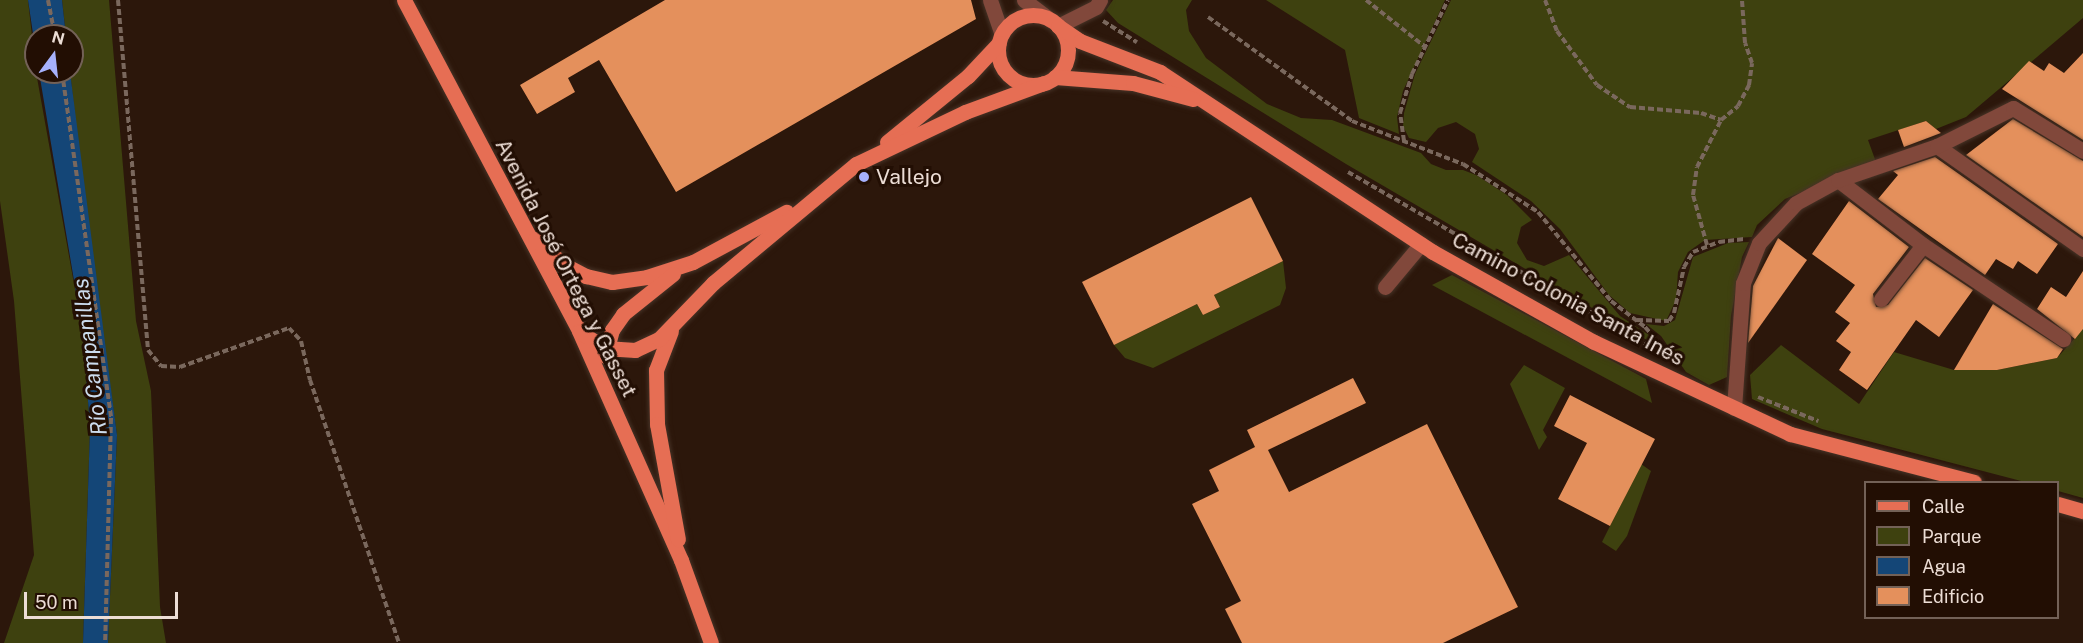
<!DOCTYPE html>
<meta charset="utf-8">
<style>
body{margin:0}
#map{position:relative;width:2083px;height:643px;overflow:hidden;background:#2c170b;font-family:"Public Sans",sans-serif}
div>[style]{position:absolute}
.green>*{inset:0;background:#3e410f}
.water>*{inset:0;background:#144677}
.building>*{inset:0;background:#e4905c}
.path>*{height:4px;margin-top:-2px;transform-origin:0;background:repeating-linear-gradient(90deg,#7a685d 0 6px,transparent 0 9px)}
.roads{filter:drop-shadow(0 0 2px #473327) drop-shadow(0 0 2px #473327)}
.minor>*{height:15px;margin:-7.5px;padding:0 7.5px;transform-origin:7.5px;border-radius:7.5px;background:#81483b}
.major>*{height:15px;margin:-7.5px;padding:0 7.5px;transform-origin:7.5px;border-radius:7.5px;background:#e66e54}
.major>.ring{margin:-7.5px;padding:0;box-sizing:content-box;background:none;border:15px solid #e66e54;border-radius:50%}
.dots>*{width:16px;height:16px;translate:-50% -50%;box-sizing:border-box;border:3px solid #220e03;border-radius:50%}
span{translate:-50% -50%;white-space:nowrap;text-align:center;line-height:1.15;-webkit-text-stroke:6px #220e03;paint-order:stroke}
.poi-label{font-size:21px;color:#ecddd5}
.left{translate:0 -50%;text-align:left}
.street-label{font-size:21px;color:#ecddd5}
.water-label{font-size:22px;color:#cbdbed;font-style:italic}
.legend{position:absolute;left:1864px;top:481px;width:195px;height:138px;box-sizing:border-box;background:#220e03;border:2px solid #736157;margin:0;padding:8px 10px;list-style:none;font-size:18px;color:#ecddd5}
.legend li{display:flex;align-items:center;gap:12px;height:30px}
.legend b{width:30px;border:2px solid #736157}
.north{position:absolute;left:24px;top:24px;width:60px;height:60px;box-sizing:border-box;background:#220e03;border:2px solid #736157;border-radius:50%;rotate:15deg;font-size:16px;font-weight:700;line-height:24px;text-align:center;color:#ecddd5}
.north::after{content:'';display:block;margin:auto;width:21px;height:27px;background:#a6b1fc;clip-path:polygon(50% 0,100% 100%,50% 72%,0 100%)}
.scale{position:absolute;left:24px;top:592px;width:154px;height:27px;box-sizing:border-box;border:3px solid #ecddd5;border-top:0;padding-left:8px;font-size:18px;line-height:21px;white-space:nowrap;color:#ecddd5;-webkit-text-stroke:4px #220e03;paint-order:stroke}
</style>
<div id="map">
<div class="green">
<div style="clip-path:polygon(0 0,28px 0,36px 72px,83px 334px,90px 428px,83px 643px,4px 643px,34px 555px,14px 301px,0 201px)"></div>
<div style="clip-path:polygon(62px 0,109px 0,136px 321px,151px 391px,160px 607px,166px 643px,108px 643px,117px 435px,86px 214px,70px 72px,72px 36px,66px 36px)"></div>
<div style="clip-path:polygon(1113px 0,1192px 0,1186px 10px,1189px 31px,1206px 58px,1267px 104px,1301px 118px,1332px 120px,1421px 153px,1431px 164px,1446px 170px,1463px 170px,1476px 175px,1507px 195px,1532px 220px,1521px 227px,1517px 243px,1527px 260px,1544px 266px,1569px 255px,1620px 316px,1652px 337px,1659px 347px,1346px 164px,1118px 23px,1106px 10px)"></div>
<div style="clip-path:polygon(1266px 0,1445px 0,1403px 91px,1397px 117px,1399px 134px,1359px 118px,1345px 50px)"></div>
<div style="clip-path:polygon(1451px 0,2083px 0,2083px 18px,1966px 117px,1936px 129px,1926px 121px,1868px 140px,1876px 162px,1785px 199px,1757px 225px,1752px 237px,1705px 240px,1688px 252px,1678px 272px,1676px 300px,1666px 321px,1630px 313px,1609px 295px,1560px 229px,1531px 201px,1472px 162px,1479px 149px,1475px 134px,1456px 122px,1438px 128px,1426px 142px,1409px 138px,1403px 126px,1404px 113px,1415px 74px)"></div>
<div style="clip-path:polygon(1749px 242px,1742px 257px,1731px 316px,1727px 377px,1709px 385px,1686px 372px,1661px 336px,1646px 324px,1664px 326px,1675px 320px,1693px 257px,1728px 243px)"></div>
<div style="clip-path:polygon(1283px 261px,1286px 288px,1280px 305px,1153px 368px,1125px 358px,1114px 345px,1197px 304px,1203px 315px,1220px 307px,1214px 295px)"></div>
<div style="clip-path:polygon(1452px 275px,1646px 379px,1652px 403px,1432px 285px)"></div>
<div style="clip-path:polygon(2083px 329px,2083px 498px,2058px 491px,2058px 482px,2025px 482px,1822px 429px,1752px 399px,1750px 375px,1781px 345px,1859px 404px,1894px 352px,1954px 370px,1997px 370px,2057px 358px)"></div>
<div style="clip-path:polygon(1524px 365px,1565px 388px,1543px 430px,1547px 437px,1539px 450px,1510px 384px)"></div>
<div style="clip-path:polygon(1641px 464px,1651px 471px,1627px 536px,1616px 551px,1602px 542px)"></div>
</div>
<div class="water">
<div style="clip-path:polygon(28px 0,62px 0,66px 36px,36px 36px,36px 54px)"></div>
<div style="clip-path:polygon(39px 72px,70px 72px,117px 435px,108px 643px,83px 643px,90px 428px,83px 334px)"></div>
</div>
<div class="building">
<div style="clip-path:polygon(665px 0,971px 0,976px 19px,676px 192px,599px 60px,568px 78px,575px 92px,537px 114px,520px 85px)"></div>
<div style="clip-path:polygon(2083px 53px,2083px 140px,2002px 89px,2029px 61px,2044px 71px,2049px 63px,2064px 73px)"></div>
<div style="clip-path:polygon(2013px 119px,2083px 161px,2083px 237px,1966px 155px)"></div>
<div style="clip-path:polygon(1926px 121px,1941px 133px,1904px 147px,1898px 130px)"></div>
<div style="clip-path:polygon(1935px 157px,2058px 244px,2037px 274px,2018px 261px,2013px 269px,1996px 259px,1985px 275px,1878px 199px,1898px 175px,1893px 171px)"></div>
<div style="clip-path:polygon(1251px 197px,1283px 261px,1214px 295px,1220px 307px,1203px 315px,1197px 304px,1114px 345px,1082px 282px)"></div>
<div style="clip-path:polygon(1849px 201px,1909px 247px,1873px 294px,1876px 307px,1888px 305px,1925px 258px,1973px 290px,1939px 337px,1916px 320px,1867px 390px,1839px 370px,1851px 352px,1836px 341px,1850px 323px,1835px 312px,1855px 285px,1812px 254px)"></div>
<div style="clip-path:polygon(1778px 238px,1807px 260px,1748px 343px,1753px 286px)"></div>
<div style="clip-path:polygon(2083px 271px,2083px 329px,2075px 339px,2037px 309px,2051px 287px,2066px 297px)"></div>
<div style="clip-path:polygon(1993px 304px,2063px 349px,2057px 358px,1997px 370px,1954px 370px)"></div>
<div style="clip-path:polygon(1353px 378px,1366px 403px,1268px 450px,1289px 492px,1427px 424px,1518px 607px,1443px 643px,1242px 643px,1225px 609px,1241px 601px,1192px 504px,1219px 491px,1209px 470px,1255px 447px,1247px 430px)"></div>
<div style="clip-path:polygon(1570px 395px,1655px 439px,1610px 526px,1558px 499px,1587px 443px,1554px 426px)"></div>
</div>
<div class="path">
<div style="left:48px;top:0;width:37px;rotate:79deg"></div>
<div style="left:118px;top:0;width:351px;rotate:85.1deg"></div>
<div style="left:148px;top:350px;width:21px;rotate:51deg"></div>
<div style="left:161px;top:366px;width:19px;rotate:3deg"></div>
<div style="left:180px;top:367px;width:116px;rotate:-19.7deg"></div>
<div style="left:289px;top:328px;width:18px;rotate:47deg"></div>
<div style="left:301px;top:341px;width:40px;rotate:77deg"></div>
<div style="left:310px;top:380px;width:278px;rotate:71.3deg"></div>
<div style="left:1366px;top:0;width:74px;rotate:38.4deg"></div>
<div style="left:1545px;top:0;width:33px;rotate:69deg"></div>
<div style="left:1557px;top:31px;width:67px;rotate:53.5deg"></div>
<div style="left:1597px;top:85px;width:40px;rotate:34deg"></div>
<div style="left:1630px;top:107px;width:71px;rotate:4.8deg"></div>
<div style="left:1701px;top:113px;width:21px;rotate:19deg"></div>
<div style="left:1208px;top:17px;width:178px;rotate:35.8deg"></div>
<div style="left:1352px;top:121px;width:119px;rotate:21.2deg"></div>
<div style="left:1463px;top:164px;width:89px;rotate:32.6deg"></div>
<div style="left:1538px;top:212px;width:115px;rotate:50.6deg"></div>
<div style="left:1611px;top:301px;width:43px;rotate:37.4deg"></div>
<div style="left:1645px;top:327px;width:43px;rotate:48.8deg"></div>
<div style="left:1103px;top:21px;width:40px;rotate:32deg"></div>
<div style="left:62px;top:72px;width:349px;rotate:81.9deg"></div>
<div style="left:111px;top:418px;width:225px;rotate:91.5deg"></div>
<div style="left:1404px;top:141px;width:28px;rotate:-98deg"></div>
<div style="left:1400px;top:113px;width:41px;rotate:-72.9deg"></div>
<div style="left:1412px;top:74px;width:82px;rotate:-64.1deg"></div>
<div style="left:1348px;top:172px;width:356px;rotate:30deg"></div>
<div style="left:1707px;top:245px;width:52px;rotate:-105.6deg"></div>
<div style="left:1693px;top:195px;width:28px;rotate:-82deg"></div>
<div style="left:1697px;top:167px;width:53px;rotate:-62.9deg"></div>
<div style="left:1721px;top:120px;width:22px;rotate:-39deg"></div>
<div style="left:1738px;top:106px;width:24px;rotate:-62deg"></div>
<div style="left:1749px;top:85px;width:22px;rotate:-82deg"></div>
<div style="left:1752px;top:63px;width:21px;rotate:-109deg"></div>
<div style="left:1745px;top:43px;width:43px;rotate:-94deg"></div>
<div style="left:1637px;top:320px;width:32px;rotate:2deg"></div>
<div style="left:1669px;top:321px;width:9px;rotate:-58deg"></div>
<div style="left:1674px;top:313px;width:47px;rotate:-77.7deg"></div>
<div style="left:1684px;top:267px;width:17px;rotate:-59deg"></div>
<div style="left:1693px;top:252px;width:28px;rotate:-21deg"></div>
<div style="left:1719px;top:242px;width:25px;rotate:-7deg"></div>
<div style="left:1758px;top:397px;width:65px;rotate:21.8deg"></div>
</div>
<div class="roads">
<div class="minor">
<div style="left:990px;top:0;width:36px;rotate:71deg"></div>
<div style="left:1024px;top:0;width:34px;rotate:37deg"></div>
<div style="left:1058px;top:26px;width:42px;rotate:-26.6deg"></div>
<div style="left:1096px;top:7px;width:8px;rotate:-60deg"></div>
<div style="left:1937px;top:146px;width:179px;rotate:35.2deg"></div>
<div style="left:1838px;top:180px;width:107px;rotate:37.4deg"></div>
<div style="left:1923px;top:245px;width:169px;rotate:33.9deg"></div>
<div style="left:1385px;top:287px;width:56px;rotate:-50.1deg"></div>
<div style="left:1881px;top:299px;width:68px;rotate:-52.1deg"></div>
<div style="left:1734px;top:408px;width:125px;rotate:-85.9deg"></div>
<div style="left:1743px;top:283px;width:43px;rotate:-68.2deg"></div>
<div style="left:1759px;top:243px;width:54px;rotate:-47.2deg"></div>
<div style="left:1796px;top:203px;width:48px;rotate:-28.7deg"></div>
<div style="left:1838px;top:180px;width:105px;rotate:-19deg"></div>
<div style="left:1937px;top:146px;width:85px;rotate:-26.6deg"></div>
<div style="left:2013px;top:108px;width:82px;rotate:31.6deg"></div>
</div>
<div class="major">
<div style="left:404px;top:0;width:374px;rotate:62.1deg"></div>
<div style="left:579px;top:331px;width:251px;rotate:66deg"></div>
<div style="left:681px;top:560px;width:88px;rotate:70.1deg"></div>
<div class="ring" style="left:998px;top:15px;width:55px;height:55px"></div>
<div style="left:1058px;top:26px;width:27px;rotate:34deg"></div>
<div style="left:1080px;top:41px;width:86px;rotate:21.2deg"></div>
<div style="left:1160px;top:72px;width:327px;rotate:33.4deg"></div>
<div style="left:1433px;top:252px;width:184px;rotate:29.2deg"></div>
<div style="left:1594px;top:342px;width:217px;rotate:25.1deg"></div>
<div style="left:1790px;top:434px;width:190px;rotate:14.6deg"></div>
<div style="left:1055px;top:77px;width:78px;rotate:4.4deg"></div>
<div style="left:1133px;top:83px;width:62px;rotate:14.9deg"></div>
<div style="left:887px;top:142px;width:104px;rotate:-39.2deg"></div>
<div style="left:968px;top:76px;width:45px;rotate:-46.8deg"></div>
<div style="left:535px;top:239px;width:38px;rotate:42deg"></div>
<div style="left:563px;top:264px;width:26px;rotate:28deg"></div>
<div style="left:586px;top:276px;width:27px;rotate:13deg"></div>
<div style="left:612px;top:282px;width:35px;rotate:-8deg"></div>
<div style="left:647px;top:277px;width:48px;rotate:-18.1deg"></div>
<div style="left:693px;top:262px;width:106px;rotate:-28.3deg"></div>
<div style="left:671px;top:331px;width:42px;rotate:111deg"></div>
<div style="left:656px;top:370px;width:54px;rotate:88.9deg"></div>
<div style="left:657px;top:424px;width:117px;rotate:79.7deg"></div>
<div style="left:580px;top:332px;width:30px;rotate:33deg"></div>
<div style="left:605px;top:348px;width:30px;rotate:4deg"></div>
<div style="left:635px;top:350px;width:26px;rotate:-25deg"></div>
<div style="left:659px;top:339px;width:78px;rotate:-46deg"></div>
<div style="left:713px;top:283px;width:186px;rotate:-39.8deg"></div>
<div style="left:856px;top:164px;width:121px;rotate:-25.5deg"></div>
<div style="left:965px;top:112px;width:84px;rotate:-20.2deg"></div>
<div style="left:605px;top:356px;width:27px;rotate:-75deg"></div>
<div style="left:612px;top:330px;width:19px;rotate:-55deg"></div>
<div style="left:623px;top:314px;width:64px;rotate:-38.7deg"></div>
<div style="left:2058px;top:504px;width:26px;rotate:16deg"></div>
</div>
</div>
<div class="dots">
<div style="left:864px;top:177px;background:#a6b1fc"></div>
</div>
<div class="poi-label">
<span class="left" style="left:876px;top:177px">Vallejo</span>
</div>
<div class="street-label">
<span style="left:566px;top:268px;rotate:63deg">Avenida José Ortega y Gasset</span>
<span style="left:1568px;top:299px;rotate:28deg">Camino Colonia Santa Inés</span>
</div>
<div class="water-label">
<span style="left:90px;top:357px;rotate:-97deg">Río Campanillas</span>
</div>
<ul class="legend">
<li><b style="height:8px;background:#e66e54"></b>Calle</li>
<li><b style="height:16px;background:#3e410f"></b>Parque</li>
<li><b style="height:16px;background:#144677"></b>Agua</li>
<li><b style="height:16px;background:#e4905c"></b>Edificio</li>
</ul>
<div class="north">N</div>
<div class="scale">50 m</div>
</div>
